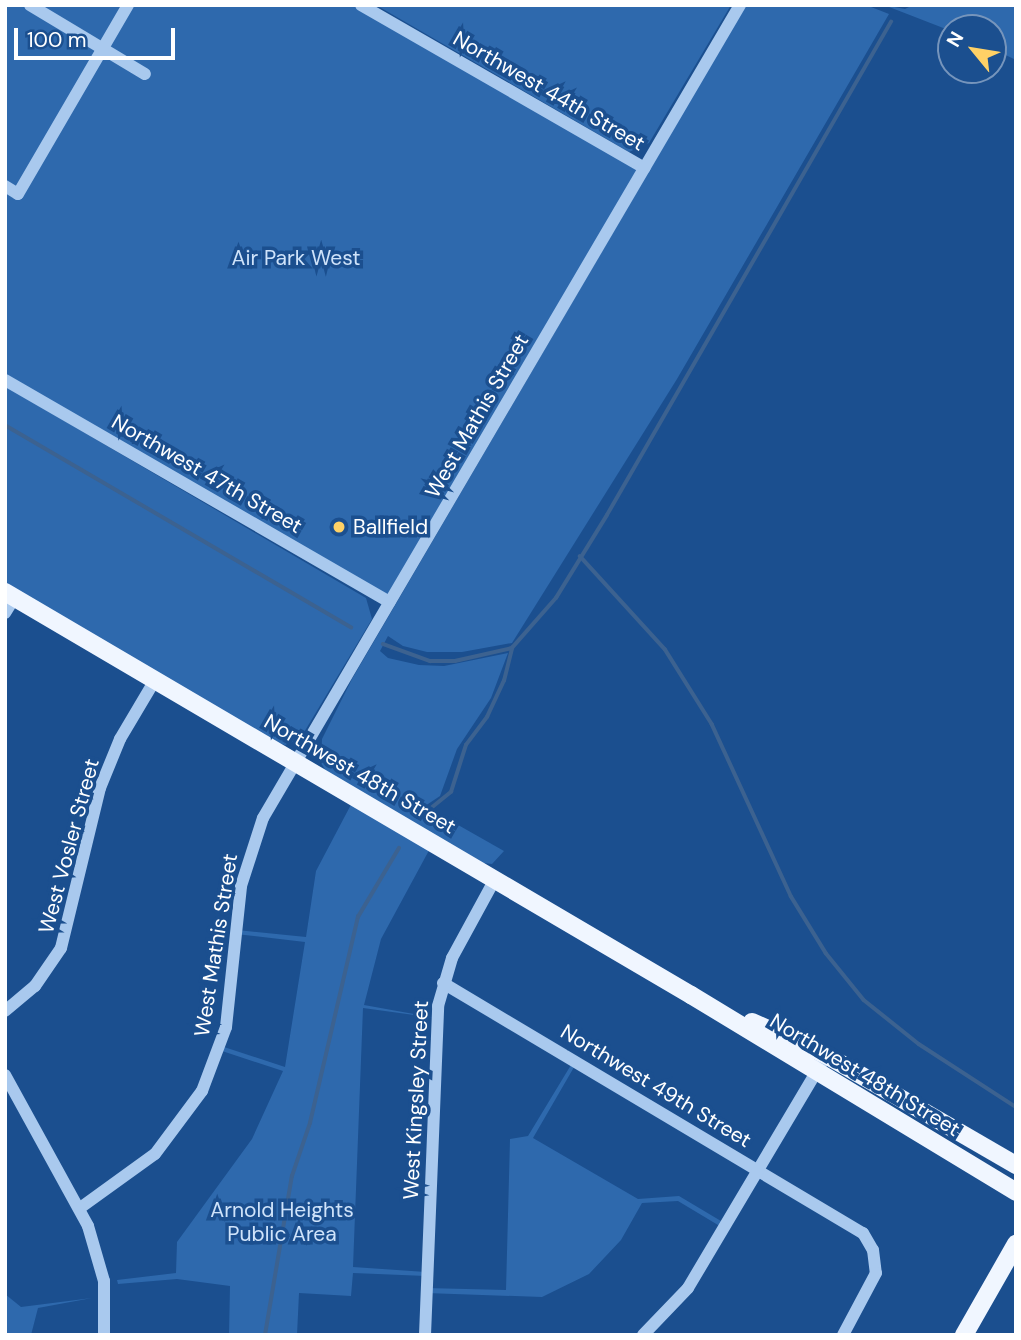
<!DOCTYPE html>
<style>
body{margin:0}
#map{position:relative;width:1021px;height:1340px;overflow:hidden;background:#1b4f8f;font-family:"DM Sans",sans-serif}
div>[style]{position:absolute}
.green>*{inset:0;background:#2e69ad}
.stream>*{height:3.5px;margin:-1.75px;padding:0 1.75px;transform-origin:1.75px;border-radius:1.75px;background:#3c6290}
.minor>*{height:12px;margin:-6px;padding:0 6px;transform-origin:6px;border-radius:6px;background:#a9c9ee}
.major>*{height:18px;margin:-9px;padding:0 9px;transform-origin:9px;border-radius:9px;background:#f0f6ff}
.dots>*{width:19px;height:19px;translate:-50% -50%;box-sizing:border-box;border:4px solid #1b4f8f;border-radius:50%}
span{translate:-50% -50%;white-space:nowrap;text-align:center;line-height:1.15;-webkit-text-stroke:7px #1b4f8f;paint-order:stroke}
.street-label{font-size:21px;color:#fff}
.park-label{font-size:21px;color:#cfe3fa}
.poi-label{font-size:21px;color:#fff}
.left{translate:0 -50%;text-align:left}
.frame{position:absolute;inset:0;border:7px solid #fff;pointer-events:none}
.north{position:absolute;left:937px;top:14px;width:70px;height:70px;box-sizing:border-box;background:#1b4f8f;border:2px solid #7695bc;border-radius:50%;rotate:300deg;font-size:19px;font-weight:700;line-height:28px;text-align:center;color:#fff}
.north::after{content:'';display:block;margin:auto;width:24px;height:32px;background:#ffd166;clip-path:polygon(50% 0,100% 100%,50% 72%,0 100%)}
.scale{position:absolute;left:14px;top:28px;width:161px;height:32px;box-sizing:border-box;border:4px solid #fff;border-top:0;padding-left:9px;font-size:21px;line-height:24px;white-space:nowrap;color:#fff;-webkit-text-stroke:5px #1b4f8f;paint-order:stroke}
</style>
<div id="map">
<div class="green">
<div style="clip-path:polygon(5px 5px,361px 5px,644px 168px,390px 602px,5px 380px)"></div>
<div style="clip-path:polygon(376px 5px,731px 5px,649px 143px,629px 152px)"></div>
<div style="clip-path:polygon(746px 5px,866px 5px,889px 14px,677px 379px,512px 643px,462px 652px,427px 652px,403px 646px,388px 636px,380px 651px,388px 658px,419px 665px,444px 666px,508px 653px,491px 698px,457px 749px,440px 796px,416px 812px,424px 820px,437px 813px,504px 851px,492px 864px,483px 863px,326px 771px,321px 763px,322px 739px,352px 679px)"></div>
<div style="clip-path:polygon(884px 5px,905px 9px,913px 5px,1016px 5px,1016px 60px,993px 49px,993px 28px,951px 31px)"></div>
<div style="clip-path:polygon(5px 386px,366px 598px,372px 619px,300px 739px,285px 745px,273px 741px,5px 583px)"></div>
<div style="clip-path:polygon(355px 797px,433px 843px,381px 939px,364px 1005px,436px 1018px,363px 1008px,353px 1267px,426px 1272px,426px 1276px,353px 1273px,351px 1296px,299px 1293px,297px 1335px,229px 1335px,230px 1286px,177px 1279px,118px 1284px,117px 1280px,176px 1273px,177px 1242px,252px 1139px,283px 1071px,219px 1050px,221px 1046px,285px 1067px,305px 942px,236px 934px,237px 930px,306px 937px,316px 871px)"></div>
<div style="clip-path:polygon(574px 1060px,577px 1062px,533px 1138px,638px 1199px,679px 1196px,726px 1224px,723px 1228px,678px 1201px,642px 1203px,621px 1240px,589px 1274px,542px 1297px,426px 1293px,426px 1288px,506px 1290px,510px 1139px,528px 1136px)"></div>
<div style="clip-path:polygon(5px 1294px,21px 1307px,92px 1298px,38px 1308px,31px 1335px,5px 1335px)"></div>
</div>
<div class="stream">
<div style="left:5px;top:425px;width:401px;rotate:30.3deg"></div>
<div style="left:580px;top:556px;width:126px;rotate:47.6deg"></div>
<div style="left:665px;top:649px;width:89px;rotate:57.9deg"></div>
<div style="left:712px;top:724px;width:189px;rotate:65.3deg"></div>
<div style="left:791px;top:896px;width:67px;rotate:58.4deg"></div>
<div style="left:826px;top:953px;width:60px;rotate:51deg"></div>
<div style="left:864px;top:1000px;width:70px;rotate:38.7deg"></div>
<div style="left:919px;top:1044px;width:116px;rotate:33deg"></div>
<div style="left:383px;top:644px;width:50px;rotate:19.9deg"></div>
<div style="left:430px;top:661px;width:25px"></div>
<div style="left:455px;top:661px;width:58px;rotate:-12.8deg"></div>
<div style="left:420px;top:817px;width:40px;rotate:-39deg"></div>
<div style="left:451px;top:792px;width:49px;rotate:-72.3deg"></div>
<div style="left:466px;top:745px;width:35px;rotate:-53deg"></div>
<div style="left:487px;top:717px;width:40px;rotate:-65deg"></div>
<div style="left:504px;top:681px;width:34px;rotate:-76deg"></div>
<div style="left:512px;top:648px;width:67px;rotate:-48.7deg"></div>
<div style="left:556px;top:598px;width:97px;rotate:-58.4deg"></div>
<div style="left:607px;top:515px;width:569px;rotate:-60.06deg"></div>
<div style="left:265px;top:1335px;width:161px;rotate:-80.4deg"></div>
<div style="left:292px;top:1176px;width:56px;rotate:-71.2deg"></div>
<div style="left:310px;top:1123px;width:212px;rotate:-76.9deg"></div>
<div style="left:358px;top:917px;width:80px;rotate:-59.3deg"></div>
</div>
<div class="minor">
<div style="left:30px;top:5px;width:134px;rotate:31deg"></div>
<div style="left:361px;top:5px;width:327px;rotate:29.9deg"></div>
<div style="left:5px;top:186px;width:15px;rotate:32deg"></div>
<div style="left:18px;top:194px;width:219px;rotate:-59.8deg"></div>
<div style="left:5px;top:380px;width:444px;rotate:30deg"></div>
<div style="left:5px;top:613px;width:19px;rotate:-58deg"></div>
<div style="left:443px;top:983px;width:489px;rotate:30.8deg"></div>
<div style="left:863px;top:1233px;width:20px;rotate:60deg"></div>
<div style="left:873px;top:1250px;width:23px;rotate:83deg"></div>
<div style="left:876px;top:1273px;width:70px;rotate:118deg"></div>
<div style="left:5px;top:1011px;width:39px;rotate:-40deg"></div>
<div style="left:35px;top:986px;width:46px;rotate:-55.6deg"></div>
<div style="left:61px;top:948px;width:165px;rotate:-76.3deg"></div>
<div style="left:100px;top:788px;width:53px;rotate:-67.8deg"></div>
<div style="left:120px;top:739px;width:69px;rotate:-59.3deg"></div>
<div style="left:5px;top:1075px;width:172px;rotate:61.2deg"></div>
<div style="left:88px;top:1226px;width:57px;rotate:73.8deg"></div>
<div style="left:104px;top:1281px;width:54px;rotate:90deg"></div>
<div style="left:80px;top:1208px;width:92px;rotate:-35.8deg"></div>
<div style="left:155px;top:1154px;width:79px;rotate:-53.3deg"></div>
<div style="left:202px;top:1091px;width:68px;rotate:-69.4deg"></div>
<div style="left:226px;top:1027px;width:142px;rotate:-83.9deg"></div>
<div style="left:241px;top:886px;width:71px;rotate:-72.1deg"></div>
<div style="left:263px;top:818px;width:943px;rotate:-59.6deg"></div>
<div style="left:425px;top:1335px;width:329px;rotate:-87.7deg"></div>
<div style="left:438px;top:1006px;width:50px;rotate:-73.7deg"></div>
<div style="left:452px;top:958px;width:90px;rotate:-61.4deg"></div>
<div style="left:643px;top:1335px;width:65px;rotate:-46.2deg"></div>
<div style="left:688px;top:1288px;width:261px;rotate:-59.3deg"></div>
</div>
<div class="major">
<div style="left:5px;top:592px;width:796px;rotate:30.43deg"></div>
<div style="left:691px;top:995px;width:380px;rotate:31.2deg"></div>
<div style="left:752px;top:1022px;width:81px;rotate:24deg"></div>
<div style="left:826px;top:1055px;width:220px;rotate:30.1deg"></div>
<div style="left:964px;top:1335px;width:105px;rotate:-60.3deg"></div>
</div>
<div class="dots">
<div style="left:339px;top:527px;background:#ffd166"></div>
</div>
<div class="street-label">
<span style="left:549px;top:91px;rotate:30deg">Northwest 44th Street</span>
<span style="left:477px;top:416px;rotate:-60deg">West Mathis Street</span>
<span style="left:207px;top:474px;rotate:30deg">Northwest 47th Street</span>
<span style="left:360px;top:774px;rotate:30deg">Northwest 48th Street</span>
<span style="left:69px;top:846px;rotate:-75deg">West Vosler Street</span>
<span style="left:216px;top:945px;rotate:-81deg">West Mathis Street</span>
<span style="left:865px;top:1075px;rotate:31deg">Northwest 48th Street</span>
<span style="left:656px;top:1086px;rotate:31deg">Northwest 49th Street</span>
<span style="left:416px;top:1100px;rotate:-87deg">West Kingsley Street</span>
</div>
<div class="park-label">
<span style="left:296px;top:258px">Air Park West</span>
<span style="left:282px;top:1222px">Arnold Heights<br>Public Area</span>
</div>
<div class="poi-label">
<span class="left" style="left:353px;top:527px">Ballfield</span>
</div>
<div class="frame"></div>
<div class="north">N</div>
<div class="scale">100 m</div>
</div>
